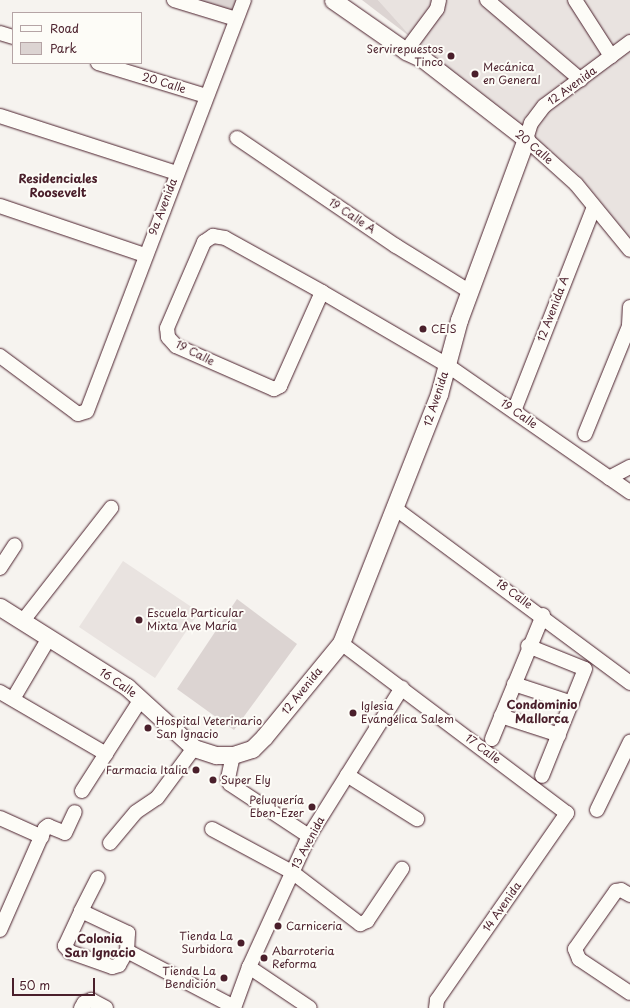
<!DOCTYPE html>
<meta charset="utf-8">
<style>
body{margin:0}
#map{position:relative;width:630px;height:1008px;overflow:hidden;background:#f6f3ef;font-family:"Playpen Sans",sans-serif}
div>[style]{position:absolute}
.built>*{inset:0;background:#e9e3e0}
.green>*{inset:0;background:#dcd4d2}
.roads{filter:drop-shadow(0 0 1px #4a1f2b) drop-shadow(0 0 1px #4a1f2b)}
.minor>*{height:14px;margin:-7px;padding:0 7px;transform-origin:7px;border-radius:7px;background:#fdfcf7}
.major>*{height:17px;margin:-8.5px;padding:0 8.5px;transform-origin:8.5px;border-radius:8.5px;background:#fdfcf7}
.dots>*{width:11px;height:11px;translate:-50% -50%;box-sizing:border-box;border:2px solid #fdfcf7;border-radius:50%}
span{translate:-50% -50%;white-space:nowrap;text-align:center;line-height:1.15;-webkit-text-stroke:4px #fdfcf7;paint-order:stroke}
.poi-label{font-size:11px;color:#4a1f2b}
.right{translate:-100% -50%;text-align:right}
.left{translate:0 -50%;text-align:left}
.street-label{font-size:11px;color:#4a1f2b}
.neighbourhood-label{font-size:12px;color:#4a1f2b;font-weight:700}
.legend{position:absolute;left:12px;top:12px;width:130px;height:52px;box-sizing:border-box;background:#fdfcf7;border:1px solid #b5a4a5;margin:0;padding:5px 7px;list-style:none;font-size:12px;color:#4a1f2b}
.legend li{display:flex;align-items:center;gap:8px;height:20px}
.legend b{width:20px;border:1px solid #b5a4a5}
.scale{position:absolute;left:12px;top:978px;width:83px;height:18px;box-sizing:border-box;border:2px solid #4a1f2b;border-top:0;padding-left:5px;font-size:12px;line-height:14px;white-space:nowrap;color:#4a1f2b;-webkit-text-stroke:3px #fdfcf7;paint-order:stroke}
</style>
<div id="map">
<div class="built">
<div style="clip-path:polygon(378px 0,630px 0,630px 238px,578px 174px,413px 39px)"></div>
<div style="clip-path:polygon(123px 561px,199px 612px,155px 678px,79px 627px)"></div>
</div>
<div class="green">
<div style="clip-path:polygon(191px 0,239px 0,232px 14px)"></div>
<div style="clip-path:polygon(362px 0,378px 0,413px 39px)"></div>
<div style="clip-path:polygon(237px 599px,297px 644px,234px 730px,177px 689px)"></div>
</div>
<div class="roads">
<div class="minor">
<div style="left:174px;top:0;width:65px;rotate:17deg"></div>
<div style="left:487px;top:0;width:123px;rotate:40.4deg"></div>
<div style="left:575px;top:0;width:67px;rotate:57.3deg"></div>
<div style="left:0;top:33px;width:14px;rotate:17deg"></div>
<div style="left:630px;top:42px;width:107px;rotate:143.3deg"></div>
<div style="left:544px;top:106px;width:21px;rotate:127deg"></div>
<div style="left:531px;top:123px;width:17px;rotate:107deg"></div>
<div style="left:526px;top:139px;width:67px;rotate:42deg"></div>
<div style="left:576px;top:184px;width:85px;rotate:50.7deg"></div>
<div style="left:411px;top:44px;width:44px;rotate:-53.4deg"></div>
<div style="left:437px;top:9px;width:9px;rotate:-77deg"></div>
<div style="left:98px;top:63px;width:113px;rotate:17deg"></div>
<div style="left:0;top:116px;width:186px;rotate:17.9deg"></div>
<div style="left:237px;top:138px;width:192px;rotate:34.2deg"></div>
<div style="left:396px;top:246px;width:86px;rotate:31.7deg"></div>
<div style="left:0;top:206px;width:153px;rotate:18.7deg"></div>
<div style="left:322px;top:292px;width:103px;rotate:114.1deg"></div>
<div style="left:280px;top:386px;width:7px;rotate:153deg"></div>
<div style="left:274px;top:389px;width:107px;rotate:-156.3deg"></div>
<div style="left:176px;top:346px;width:12px;rotate:-132deg"></div>
<div style="left:168px;top:337px;width:9px;rotate:-96deg"></div>
<div style="left:167px;top:328px;width:94px;rotate:-66.7deg"></div>
<div style="left:204px;top:242px;width:11px;rotate:-34deg"></div>
<div style="left:213px;top:236px;width:12px;rotate:9deg"></div>
<div style="left:225px;top:238px;width:111px;rotate:29.1deg"></div>
<div style="left:322px;top:292px;width:145px;rotate:30.3deg"></div>
<div style="left:447px;top:365px;width:223px;rotate:34.8deg"></div>
<div style="left:629px;top:325px;width:18px;rotate:-87deg"></div>
<div style="left:0;top:356px;width:97px;rotate:36.6deg"></div>
<div style="left:78px;top:414px;width:9px;rotate:-18deg"></div>
<div style="left:87px;top:411px;width:440px;rotate:-69.1deg"></div>
<div style="left:514px;top:411px;width:219px;rotate:-68.6deg"></div>
<div style="left:585px;top:434px;width:119px;rotate:-67.8deg"></div>
<div style="left:609px;top:478px;width:24px;rotate:-28deg"></div>
<div style="left:396px;top:509px;width:292px;rotate:36.6deg"></div>
<div style="left:0;top:568px;width:27px;rotate:-57deg"></div>
<div style="left:22px;top:622px;width:145px;rotate:-52deg"></div>
<div style="left:341px;top:643px;width:283px;rotate:37deg"></div>
<div style="left:567px;top:813px;width:228px;rotate:124.8deg"></div>
<div style="left:437px;top:1000px;width:8px;rotate:97deg"></div>
<div style="left:528px;top:646px;width:61px;rotate:22deg"></div>
<div style="left:585px;top:669px;width:115px;rotate:111.9deg"></div>
<div style="left:514px;top:684px;width:61px;rotate:18.1deg"></div>
<div style="left:0;top:692px;width:123px;rotate:30.3deg"></div>
<div style="left:13px;top:699px;width:71px;rotate:-59.5deg"></div>
<div style="left:501px;top:716px;width:61px;rotate:18.1deg"></div>
<div style="left:492px;top:739px;width:134px;rotate:-67.6deg"></div>
<div style="left:233px;top:755px;width:25px;rotate:102deg"></div>
<div style="left:228px;top:779px;width:5px;rotate:68deg"></div>
<div style="left:230px;top:784px;width:95px;rotate:33.4deg"></div>
<div style="left:347px;top:775px;width:83px;rotate:32.2deg"></div>
<div style="left:82px;top:791px;width:109px;rotate:-57.3deg"></div>
<div style="left:597px;top:810px;width:76px;rotate:-64.1deg"></div>
<div style="left:0;top:818px;width:46px;rotate:24.3deg"></div>
<div style="left:212px;top:829px;width:91px;rotate:28.3deg"></div>
<div style="left:292px;top:872px;width:86px;rotate:37.4deg"></div>
<div style="left:360px;top:924px;width:8px;rotate:-23deg"></div>
<div style="left:367px;top:921px;width:63px;rotate:-56.1deg"></div>
<div style="left:110px;top:843px;width:40px;rotate:-50deg"></div>
<div style="left:136px;top:812px;width:25px;rotate:-34deg"></div>
<div style="left:157px;top:798px;width:62px;rotate:-53.5deg"></div>
<div style="left:630px;top:895px;width:10px;rotate:-151deg"></div>
<div style="left:621px;top:890px;width:5px;rotate:169deg"></div>
<div style="left:616px;top:891px;width:71px;rotate:125.3deg"></div>
<div style="left:575px;top:949px;width:11px;rotate:68deg"></div>
<div style="left:579px;top:959px;width:61px;rotate:33.7deg"></div>
<div style="left:81px;top:911px;width:52px;rotate:25.1deg"></div>
<div style="left:128px;top:933px;width:18px;rotate:93deg"></div>
<div style="left:127px;top:951px;width:16px;rotate:120deg"></div>
<div style="left:119px;top:965px;width:7px;rotate:164deg"></div>
<div style="left:112px;top:967px;width:45px;rotate:-160.3deg"></div>
<div style="left:70px;top:952px;width:8px;rotate:-130deg"></div>
<div style="left:65px;top:946px;width:38px;rotate:-65deg"></div>
<div style="left:81px;top:911px;width:37px;rotate:-63deg"></div>
<div style="left:0;top:930px;width:111px;rotate:-66.2deg"></div>
<div style="left:45px;top:828px;width:4px;rotate:-34deg"></div>
<div style="left:48px;top:826px;width:18px;rotate:22deg"></div>
<div style="left:65px;top:833px;width:23px;rotate:-65deg"></div>
<div style="left:127px;top:951px;width:121px;rotate:27.6deg"></div>
<div style="left:249px;top:967px;width:73px;rotate:33.9deg"></div>
<div style="left:81px;top:1008px;width:6px;rotate:-59deg"></div>
<div style="left:84px;top:1003px;width:8px;rotate:-23deg"></div>
<div style="left:91px;top:1000px;width:17px;rotate:28deg"></div>
<div style="left:234px;top:1008px;width:44px;rotate:-69.9deg"></div>
<div style="left:249px;top:967px;width:144px;rotate:-65.4deg"></div>
<div style="left:309px;top:836px;width:175px;rotate:-57.9deg"></div>
</div>
<div class="major">
<div style="left:0;top:607px;width:150px;rotate:32.2deg"></div>
<div style="left:127px;top:687px;width:91px;rotate:42.3deg"></div>
<div style="left:194px;top:748px;width:23px;rotate:18deg"></div>
<div style="left:216px;top:755px;width:17px"></div>
<div style="left:233px;top:755px;width:20px;rotate:-18deg"></div>
<div style="left:252px;top:749px;width:17px;rotate:-45deg"></div>
<div style="left:264px;top:737px;width:122px;rotate:-50.7deg"></div>
<div style="left:341px;top:643px;width:268px;rotate:-68.5deg"></div>
<div style="left:439px;top:394px;width:77px;rotate:-74.9deg"></div>
<div style="left:459px;top:320px;width:193px;rotate:-69.7deg"></div>
<div style="left:526px;top:139px;width:130px;rotate:-142.2deg"></div>
<div style="left:423px;top:59px;width:19px;rotate:-155deg"></div>
<div style="left:406px;top:51px;width:89px;rotate:-145.1deg"></div>
</div>
</div>
<div class="dots">
<div style="left:451px;top:56px;background:#4a1f2b"></div>
<div style="left:475px;top:74px;background:#4a1f2b"></div>
<div style="left:423px;top:329px;background:#4a1f2b"></div>
<div style="left:139px;top:620px;background:#4a1f2b"></div>
<div style="left:353px;top:713px;background:#4a1f2b"></div>
<div style="left:148px;top:728px;background:#4a1f2b"></div>
<div style="left:196px;top:770px;background:#4a1f2b"></div>
<div style="left:213px;top:780px;background:#4a1f2b"></div>
<div style="left:312px;top:807px;background:#4a1f2b"></div>
<div style="left:278px;top:926px;background:#4a1f2b"></div>
<div style="left:241px;top:943px;background:#4a1f2b"></div>
<div style="left:264px;top:958px;background:#4a1f2b"></div>
<div style="left:224px;top:978px;background:#4a1f2b"></div>
</div>
<div class="poi-label">
<span class="right" style="left:443px;top:56px">Servirepuestos<br>Tinco</span>
<span class="left" style="left:483px;top:74px">Mecánica<br>en General</span>
<span class="left" style="left:431px;top:329px">CEIS</span>
<span class="left" style="left:147px;top:620px">Escuela Particular<br>Mixta Ave María</span>
<span class="left" style="left:361px;top:713px">Iglesia<br>Evangélica Salem</span>
<span class="left" style="left:156px;top:728px">Hospital Veterinario<br>San Ignacio</span>
<span class="right" style="left:188px;top:770px">Farmacia Italia</span>
<span class="left" style="left:221px;top:780px">Super Ely</span>
<span class="right" style="left:304px;top:807px">Peluquería<br>Eben-Ezer</span>
<span class="left" style="left:286px;top:926px">Carniceria</span>
<span class="right" style="left:233px;top:943px">Tienda La<br>Surbidora</span>
<span class="left" style="left:272px;top:958px">Abarroteria<br>Reforma</span>
<span class="right" style="left:216px;top:978px">Tienda La<br>Bendición</span>
</div>
<div class="street-label">
<span style="left:164px;top:83px;rotate:17deg">20 Calle</span>
<span style="left:572px;top:86px;rotate:-36deg">12 Avenida</span>
<span style="left:534px;top:147px;rotate:41deg">20 Calle</span>
<span style="left:163px;top:207px;rotate:-69deg">9a Avenida</span>
<span style="left:352px;top:216px;rotate:34deg">19 Calle A</span>
<span style="left:553px;top:309px;rotate:-69deg">12 Avenida A</span>
<span style="left:195px;top:353px;rotate:27deg">19 Calle</span>
<span style="left:436px;top:399px;rotate:-72deg">12 Avenida</span>
<span style="left:519px;top:414px;rotate:35deg">19 Calle</span>
<span style="left:514px;top:594px;rotate:36deg">18 Calle</span>
<span style="left:118px;top:683px;rotate:34deg">16 Calle</span>
<span style="left:302px;top:691px;rotate:-51deg">12 Avenida</span>
<span style="left:483px;top:749px;rotate:37deg">17 Calle</span>
<span style="left:308px;top:843px;rotate:-62deg">13 Avenida</span>
<span style="left:502px;top:907px;rotate:-55deg">14 Avenida</span>
</div>
<div class="neighbourhood-label">
<span style="left:58px;top:186px">Residenciales<br>Roosevelt</span>
<span style="left:542px;top:712px">Condominio<br>Mallorca</span>
<span style="left:100px;top:946px">Colonia<br>San Ignacio</span>
</div>
<ul class="legend">
<li><b style="height:5px;background:#fdfcf7"></b>Road</li>
<li><b style="height:11px;background:#dcd4d2"></b>Park</li>
</ul>
<div class="scale">50 m</div>
</div>
